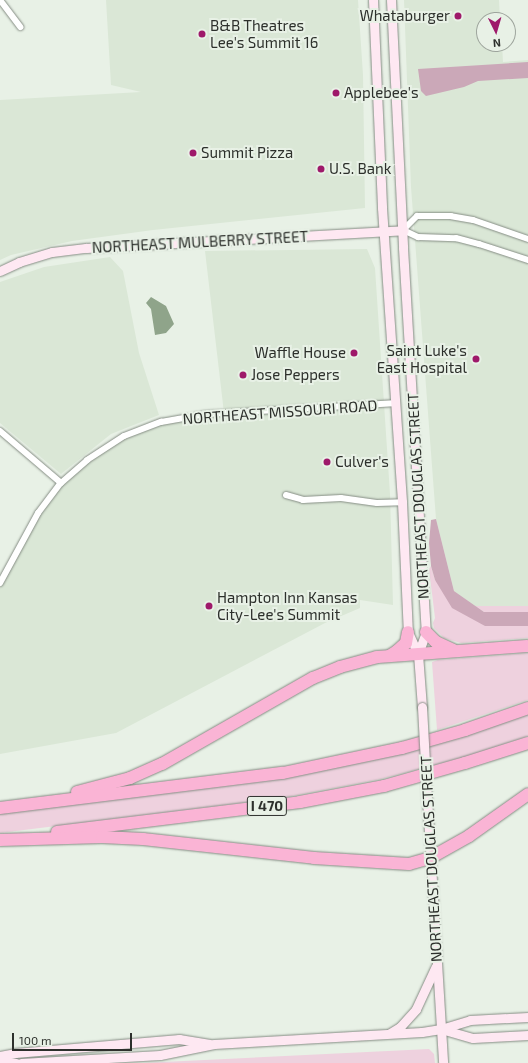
<!DOCTYPE html>
<style>
body{margin:0}
#map{position:relative;width:528px;height:1063px;overflow:hidden;background:#e8f1e6;font-family:"Exo 2",sans-serif}
div>[style]{position:absolute}
.built>*{inset:0;background:#dae7d6}
.green>*{inset:0;background:#eed1de}
.forest>*{inset:0;background:#cba8b8}
.water>*{inset:0;background:#8fa48a}
.roads{filter:drop-shadow(0 0 1px #858d84) drop-shadow(0 0 1px #858d84)}
.street>*{height:6px;margin:-3px;padding:0 3px;transform-origin:3px;border-radius:3px;background:#fff}
.secondary>*{height:9px;margin:-4.5px;padding:0 4.5px;transform-origin:4.5px;border-radius:4.5px;background:#fee8f2}
.highway>*{height:12px;margin:-6px;padding:0 6px;transform-origin:6px;border-radius:6px;background:#fab4d5}
.bridges{filter:drop-shadow(0 0 1px #858d84) drop-shadow(0 0 1px #858d84)}
.secondary-bridge>*{height:9px;margin:-4.5px;padding:0 4.5px;transform-origin:4.5px;border-radius:4.5px;background:#fee8f2}
.dots>*{width:11px;height:11px;translate:-50% -50%;box-sizing:border-box;border:2px solid #e8f1e6;border-radius:50%}
span{translate:-50% -50%;white-space:nowrap;text-align:center;line-height:1.15;-webkit-text-stroke:4px #e8f1e6;paint-order:stroke}
.shield-label span{padding:1px 3px;background:#e8f1e6;border:1px solid;border-radius:3px;-webkit-text-stroke-width:0}
.shield-label{font-size:14px;color:#2d302c;font-weight:700}
.poi-label{font-size:15px;color:#2d302c}
.right{translate:-100% -50%;text-align:right}
.left{translate:0 -50%;text-align:left}
.street-label{font-size:15px;color:#2d302c}
.north{position:absolute;left:476px;top:12px;width:40px;height:40px;box-sizing:border-box;background:#e8f1e6;border:1px solid #9da49c;border-radius:50%;rotate:175deg;font-size:11px;font-weight:700;line-height:16px;text-align:center;color:#2d302c}
.north::after{content:'';display:block;margin:auto;width:14px;height:18px;background:#9e196a;clip-path:polygon(50% 0,100% 100%,50% 72%,0 100%)}
.scale{position:absolute;left:12px;top:1033px;width:120px;height:18px;box-sizing:border-box;border:2px solid #2d302c;border-top:0;padding-left:5px;font-size:12px;line-height:14px;white-space:nowrap;color:#2d302c;-webkit-text-stroke:3px #e8f1e6;paint-order:stroke}
</style>
<div id="map">
<div class="built">
<div style="clip-path:polygon(106px 0,358px 0,363px 75px,365px 208px,153px 230px,72px 241px,11px 255px,0 260px,0 100px,141px 92px,111px 85px)"></div>
<div style="clip-path:polygon(404px 0,499px 0,500px 20px,484px 20px,484px 44px,502px 44px,503px 62px,528px 60px,528px 606px,475px 606px,454px 591px,436px 519px,411px 187px)"></div>
<div style="clip-path:polygon(367px 249px,375px 268px,390px 494px,393px 605px,360px 600px,360px 608px,325px 623px,116px 733px,0 754px,0 588px,24px 539px,61px 483px,121px 437px,161px 418px,237px 412px,224px 413px,205px 251px)"></div>
<div style="clip-path:polygon(110px 257px,123px 271px,139px 353px,159px 415px,111px 434px,61px 474px,0 423px,0 282px,44px 267px)"></div>
</div>
<div class="green">
<div style="clip-path:polygon(431px 566px,435px 580px,485px 626px,528px 626px,528px 638px,461px 643px,444px 638px,434px 628px,433px 623px,435px 618px,429px 569px)"></div>
<div style="clip-path:polygon(475px 606px,528px 606px,528px 612px,484px 612px)"></div>
<div style="clip-path:polygon(528px 653px,528px 700px,437px 730px,432px 662px,438px 660px)"></div>
<div style="clip-path:polygon(528px 714px,528px 736px,472px 755px,381px 779px,287px 797px,0 833px,0 813px,327px 769px,370px 761px,405px 752px)"></div>
<div style="clip-path:polygon(429px 1049px,434px 1054px,435px 1063px,143px 1063px)"></div>
</div>
<div class="forest">
<div style="clip-path:polygon(528px 62px,528px 78px,478px 81px,464px 87px,426px 96px,421px 91px,418px 69px)"></div>
<div style="clip-path:polygon(436px 519px,454px 591px,484px 612px,528px 612px,528px 626px,485px 626px,452px 608px,435px 580px,431px 566px,429px 543px,431px 520px)"></div>
</div>
<div class="water">
<div style="clip-path:polygon(151px 297px,166px 306px,174px 324px,166px 333px,155px 335px,151px 309px,146px 303px)"></div>
</div>
<div class="roads">
<div class="street">
<div style="left:0;top:0;width:34px;rotate:53deg"></div>
<div style="left:528px;top:239px;width:58px;rotate:-160.9deg"></div>
<div style="left:473px;top:220px;width:22px;rotate:-170deg"></div>
<div style="left:451px;top:216px;width:34px;rotate:180deg"></div>
<div style="left:417px;top:216px;width:20px;rotate:135deg"></div>
<div style="left:403px;top:230px;width:17px;rotate:25deg"></div>
<div style="left:418px;top:237px;width:38px;rotate:2deg"></div>
<div style="left:456px;top:238px;width:24px;rotate:15deg"></div>
<div style="left:479px;top:244px;width:52px;rotate:18.1deg"></div>
<div style="left:0;top:431px;width:80px;rotate:40.4deg"></div>
<div style="left:286px;top:495px;width:18px;rotate:16deg"></div>
<div style="left:303px;top:500px;width:38px;rotate:-3deg"></div>
<div style="left:341px;top:498px;width:36px;rotate:8deg"></div>
<div style="left:377px;top:503px;width:25px;rotate:-2deg"></div>
<div style="left:0;top:583px;width:80px;rotate:-61.5deg"></div>
<div style="left:38px;top:513px;width:38px;rotate:-53deg"></div>
<div style="left:61px;top:483px;width:35px;rotate:-41deg"></div>
<div style="left:87px;top:460px;width:44px;rotate:-33deg"></div>
<div style="left:124px;top:436px;width:40px;rotate:-21deg"></div>
<div style="left:161px;top:422px;width:46px;rotate:-10.1deg"></div>
<div style="left:206px;top:414px;width:189px;rotate:-3.3deg"></div>
</div>
<div class="secondary">
<div style="left:373px;top:0;width:208px;rotate:87.5deg"></div>
<div style="left:382px;top:208px;width:295px;rotate:86.1deg"></div>
<div style="left:402px;top:502px;width:130px;rotate:87.4deg"></div>
<div style="left:408px;top:632px;width:24px;rotate:66deg"></div>
<div style="left:418px;top:654px;width:53px;rotate:85.7deg"></div>
<div style="left:391px;top:0;width:248px;rotate:87.2deg"></div>
<div style="left:403px;top:248px;width:385px;rotate:86.6deg"></div>
<div style="left:426px;top:632px;width:23px;rotate:110deg"></div>
<div style="left:0;top:271px;width:21px;rotate:-25deg"></div>
<div style="left:19px;top:262px;width:34px;rotate:-17deg"></div>
<div style="left:52px;top:252px;width:34px;rotate:-7deg"></div>
<div style="left:86px;top:248px;width:318px;rotate:-3.2deg"></div>
<div style="left:427px;top:799px;width:264px;rotate:86.5deg"></div>
<div style="left:441px;top:1029px;width:33px;rotate:16deg"></div>
<div style="left:473px;top:1038px;width:55px;rotate:-3.1deg"></div>
<div style="left:390px;top:1033px;width:12px;rotate:-31deg"></div>
<div style="left:400px;top:1027px;width:24px;rotate:-48deg"></div>
<div style="left:416px;top:1009px;width:47px;rotate:-65.1deg"></div>
<div style="left:0;top:1056px;width:15px;rotate:-11deg"></div>
<div style="left:15px;top:1053px;width:165px;rotate:-4.9deg"></div>
<div style="left:179px;top:1039px;width:31px;rotate:9deg"></div>
<div style="left:0;top:1061px;width:16px;rotate:7deg"></div>
<div style="left:21px;top:1063px;width:139px;rotate:-3.3deg"></div>
<div style="left:160px;top:1055px;width:55px;rotate:-11.5deg"></div>
<div style="left:214px;top:1044px;width:208px;rotate:-3.3deg"></div>
<div style="left:422px;top:1032px;width:19px;rotate:-9deg"></div>
<div style="left:441px;top:1029px;width:30px;rotate:-17deg"></div>
<div style="left:470px;top:1020px;width:58px;rotate:-3deg"></div>
</div>
<div class="highway">
<div style="left:426px;top:632px;width:14px;rotate:45deg"></div>
<div style="left:436px;top:642px;width:19px;rotate:25deg"></div>
<div style="left:389px;top:656px;width:9px;rotate:-32deg"></div>
<div style="left:397px;top:651px;width:12px;rotate:-42deg"></div>
<div style="left:406px;top:643px;width:11px;rotate:-80deg"></div>
<div style="left:77px;top:792px;width:55px;rotate:-14.8deg"></div>
<div style="left:130px;top:778px;width:35px;rotate:-24deg"></div>
<div style="left:162px;top:764px;width:174px;rotate:-29.7deg"></div>
<div style="left:313px;top:678px;width:29px;rotate:-22deg"></div>
<div style="left:340px;top:667px;width:38px;rotate:-15deg"></div>
<div style="left:377px;top:657px;width:151px;rotate:-4.2deg"></div>
<div style="left:0;top:808px;width:285px;rotate:-7.1deg"></div>
<div style="left:283px;top:773px;width:122px;rotate:-11.9deg"></div>
<div style="left:402px;top:748px;width:66px;rotate:-15.9deg"></div>
<div style="left:465px;top:730px;width:67px;rotate:-19.2deg"></div>
<div style="left:57px;top:832px;width:245px;rotate:-7deg"></div>
<div style="left:300px;top:802px;width:86px;rotate:-10.8deg"></div>
<div style="left:384px;top:786px;width:84px;rotate:-15.9deg"></div>
<div style="left:465px;top:763px;width:66px;rotate:-17.6deg"></div>
<div style="left:0;top:840px;width:102px;rotate:-1.7deg"></div>
<div style="left:102px;top:837px;width:41px;rotate:2.8deg"></div>
<div style="left:143px;top:839px;width:172px;rotate:6.3deg"></div>
<div style="left:314px;top:858px;width:95px;rotate:3.6deg"></div>
<div style="left:409px;top:864px;width:22px;rotate:-16deg"></div>
<div style="left:430px;top:858px;width:45px;rotate:-29.4deg"></div>
<div style="left:469px;top:836px;width:72px;rotate:-35.4deg"></div>
</div>
</div>
<div class="bridges">
<div class="secondary-bridge">
<div style="left:422px;top:707px;width:92px;rotate:86.9deg"></div>
</div>
</div>
<div class="dots">
<div style="left:458px;top:16px;background:#9e196a"></div>
<div style="left:202px;top:34px;background:#9e196a"></div>
<div style="left:336px;top:93px;background:#9e196a"></div>
<div style="left:193px;top:153px;background:#9e196a"></div>
<div style="left:321px;top:169px;background:#9e196a"></div>
<div style="left:354px;top:353px;background:#9e196a"></div>
<div style="left:476px;top:359px;background:#9e196a"></div>
<div style="left:243px;top:375px;background:#9e196a"></div>
<div style="left:327px;top:462px;background:#9e196a"></div>
<div style="left:209px;top:606px;background:#9e196a"></div>
</div>
<div class="shield-label">
<span style="left:267px;top:806px">I 470</span>
</div>
<div class="poi-label">
<span class="right" style="left:450px;top:16px">Whataburger</span>
<span class="left" style="left:210px;top:34px">B&amp;B Theatres<br>Lee's Summit 16</span>
<span class="left" style="left:344px;top:93px">Applebee's</span>
<span class="left" style="left:201px;top:153px">Summit Pizza</span>
<span class="left" style="left:329px;top:169px">U.S. Bank</span>
<span class="right" style="left:467px;top:359px">Saint Luke's<br>East Hospital</span>
<span class="right" style="left:346px;top:353px">Waffle House</span>
<span class="left" style="left:251px;top:375px">Jose Peppers</span>
<span class="left" style="left:335px;top:462px">Culver's</span>
<span class="left" style="left:217px;top:606px">Hampton Inn Kansas<br>City-Lee's Summit</span>
</div>
<div class="street-label">
<span style="left:200px;top:242px;rotate:-3deg">NORTHEAST MULBERRY STREET</span>
<span style="left:280px;top:412px;rotate:-4deg">NORTHEAST MISSOURI ROAD</span>
<span style="left:418px;top:496px;rotate:-93deg">NORTHEAST DOUGLAS STREET</span>
<span style="left:431px;top:859px;rotate:-93deg">NORTHEAST DOUGLAS STREET</span>
</div>
<div class="north">N</div>
<div class="scale">100 m</div>
</div>
